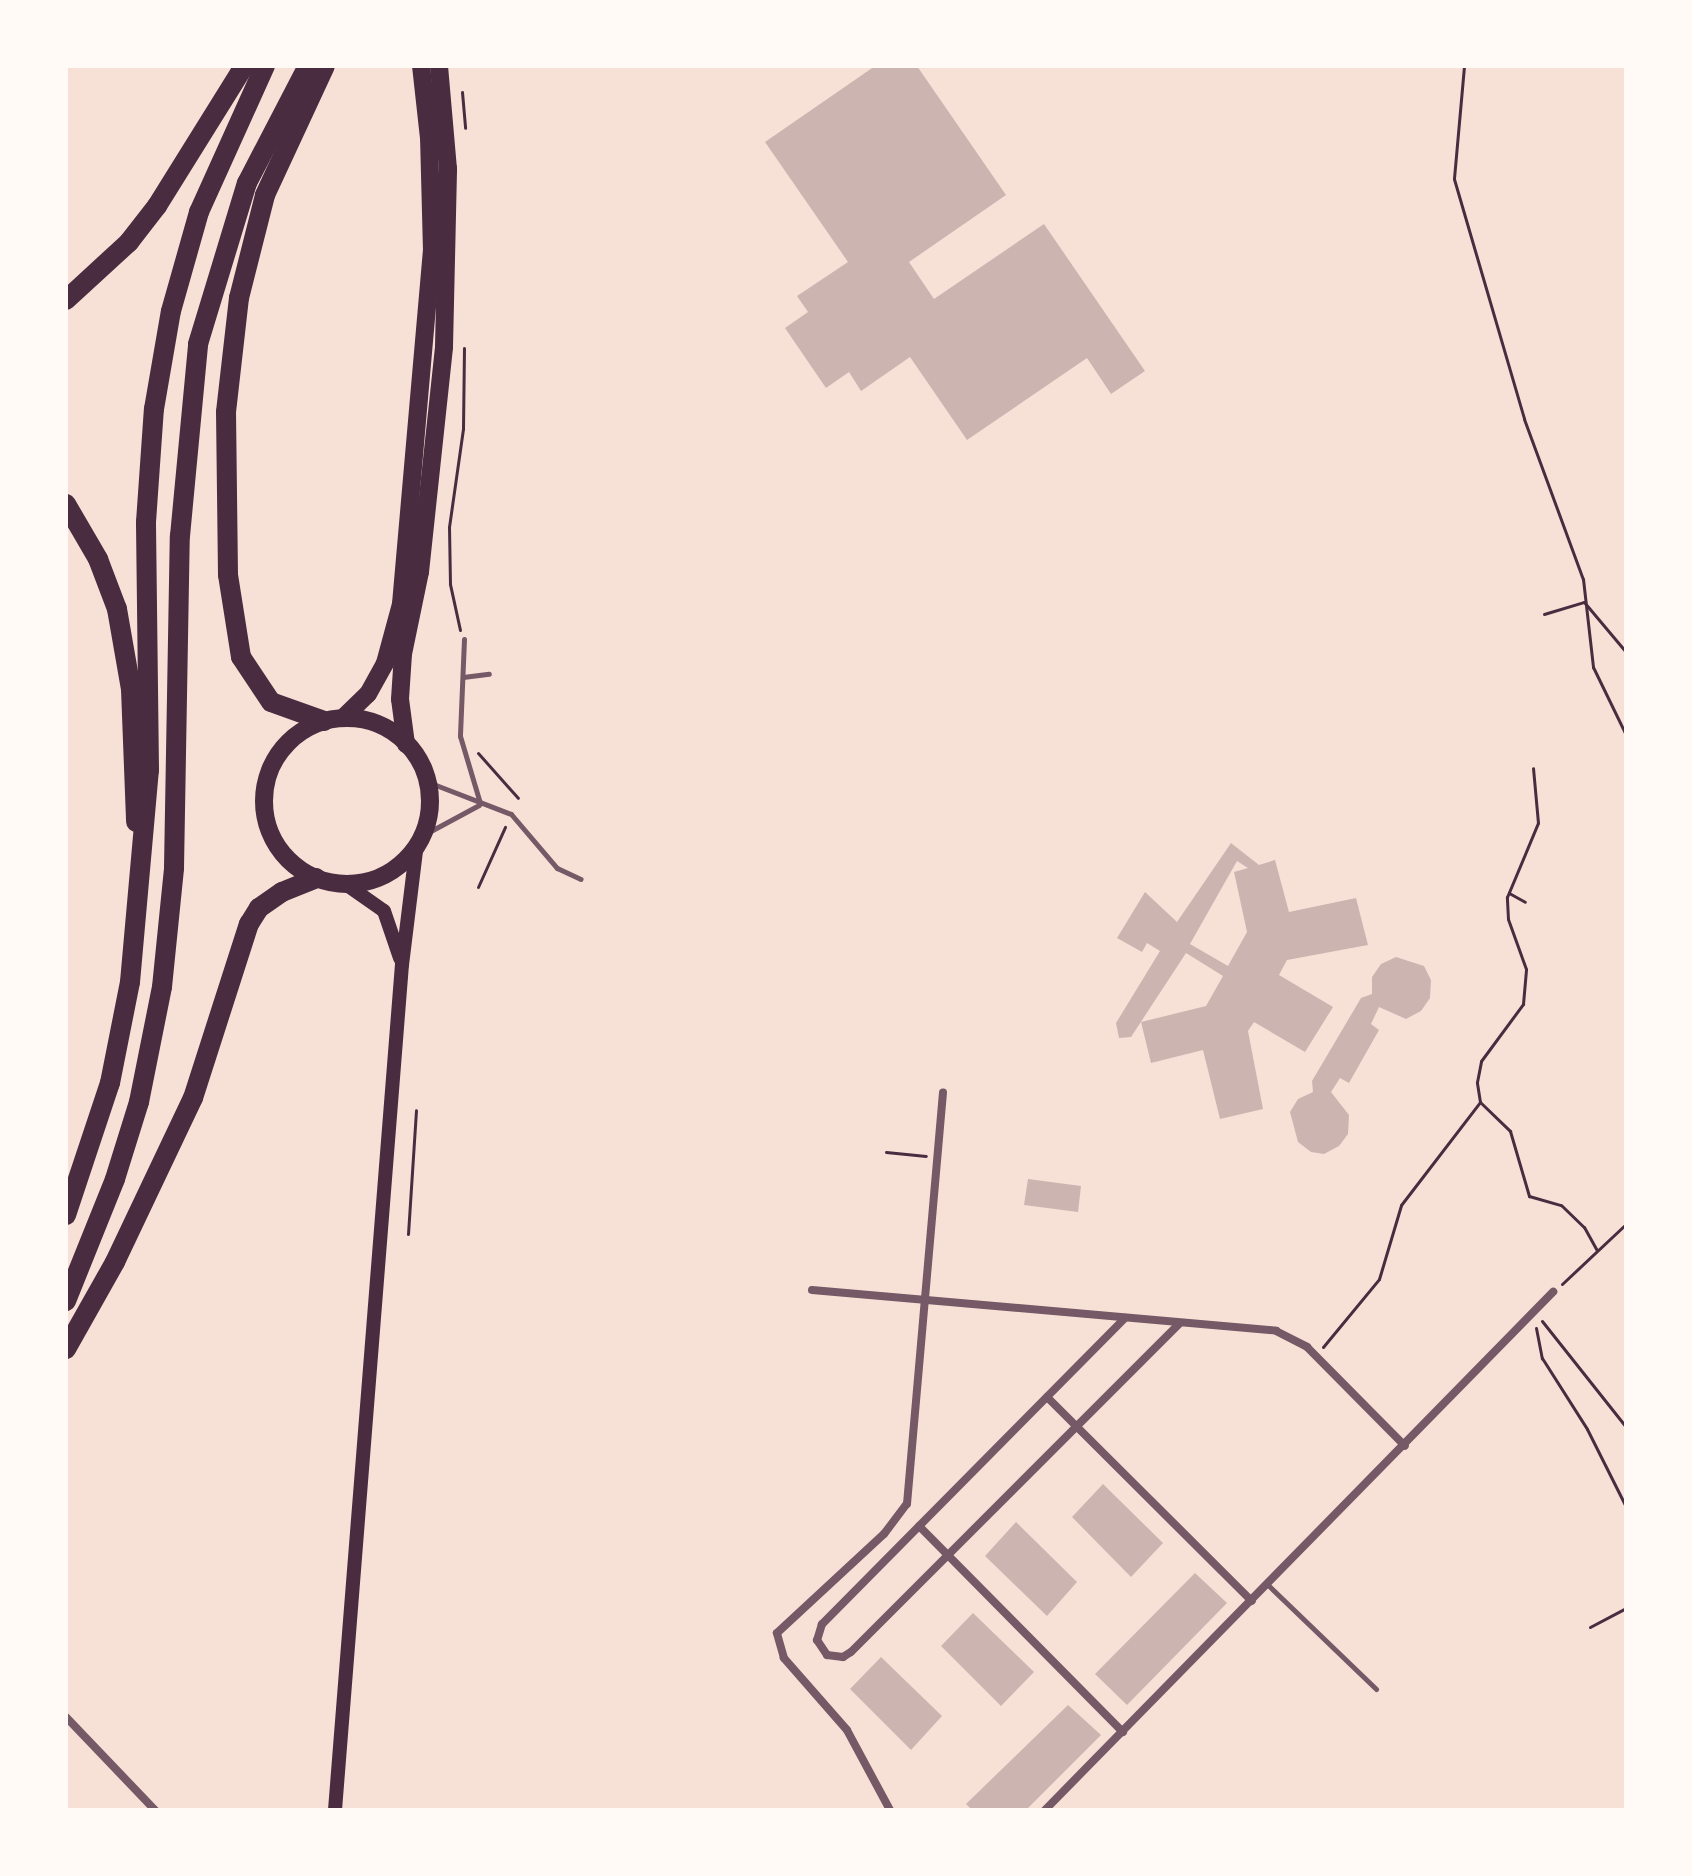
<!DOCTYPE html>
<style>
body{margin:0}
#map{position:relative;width:1692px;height:1876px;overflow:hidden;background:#f7e1d7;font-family:"Sofia Sans Condensed",sans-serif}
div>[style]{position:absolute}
.building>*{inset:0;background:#ccb4b1}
.path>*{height:3px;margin:-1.5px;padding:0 1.5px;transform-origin:1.5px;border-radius:1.5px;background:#4a2c40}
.service>*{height:5px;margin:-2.5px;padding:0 2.5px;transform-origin:2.5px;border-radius:2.5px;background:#755966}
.minor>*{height:8px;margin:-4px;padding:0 4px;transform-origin:4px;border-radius:4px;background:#755966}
.secondary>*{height:14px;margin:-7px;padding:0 7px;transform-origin:7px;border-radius:7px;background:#4a2c40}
.trunk>*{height:18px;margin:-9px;padding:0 9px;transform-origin:9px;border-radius:9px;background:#4a2c40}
.trunk>.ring{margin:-9px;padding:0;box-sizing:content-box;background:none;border:18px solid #4a2c40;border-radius:50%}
.motorway>*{height:20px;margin:-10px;padding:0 10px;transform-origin:10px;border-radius:10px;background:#4a2c40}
span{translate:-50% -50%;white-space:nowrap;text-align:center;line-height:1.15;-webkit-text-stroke:8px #fffaf5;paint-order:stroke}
.frame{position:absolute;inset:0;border:68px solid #fffaf5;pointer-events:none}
</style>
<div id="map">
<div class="building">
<div style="clip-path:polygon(875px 66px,917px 66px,1006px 195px,909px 262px,934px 299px,1044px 224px,1145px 371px,1111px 394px,1087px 358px,967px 440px,910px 357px,861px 391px,849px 372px,826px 388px,785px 328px,808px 312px,797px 296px,848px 262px,765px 142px)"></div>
<div style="clip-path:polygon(evenodd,1231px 843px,1259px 865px,1275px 860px,1289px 912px,1356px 898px,1368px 945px,1287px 960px,1279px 975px,1333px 1007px,1305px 1052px,1254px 1022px,1248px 1031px,1263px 1109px,1220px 1119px,1203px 1050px,1151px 1063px,1141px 1022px,1206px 1006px,1223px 976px,1186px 953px,1131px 1037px,1119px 1038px,1116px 1023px,1160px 951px,1147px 943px,1142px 952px,1117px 938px,1145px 892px,1177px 922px,1231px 843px,1237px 861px,1248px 868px,1234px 872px,1247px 932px,1228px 966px,1190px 944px,1237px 861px)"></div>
<div style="clip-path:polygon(1396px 957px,1424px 966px,1431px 980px,1430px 998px,1421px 1011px,1406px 1019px,1379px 1007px,1371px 1024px,1379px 1030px,1349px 1083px,1340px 1078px,1331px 1092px,1349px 1115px,1348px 1134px,1339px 1146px,1324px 1154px,1311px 1152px,1298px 1142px,1290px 1112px,1298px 1099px,1313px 1092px,1312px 1081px,1361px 998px,1372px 994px,1372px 977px,1381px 964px)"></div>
<div style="clip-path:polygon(1028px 1179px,1081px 1186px,1078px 1212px,1024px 1205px)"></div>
<div style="clip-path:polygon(1103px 1484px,1163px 1543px,1131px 1577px,1072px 1517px)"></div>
<div style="clip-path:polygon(1016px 1522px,1077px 1582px,1047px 1616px,985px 1556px)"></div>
<div style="clip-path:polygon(1195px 1573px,1227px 1603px,1127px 1705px,1095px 1674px)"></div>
<div style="clip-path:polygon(973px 1613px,1034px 1672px,1001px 1706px,941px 1646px)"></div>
<div style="clip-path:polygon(881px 1657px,942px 1716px,911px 1750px,850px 1689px)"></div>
<div style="clip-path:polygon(1068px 1705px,1101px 1735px,1026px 1810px,972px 1810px,966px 1804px)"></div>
</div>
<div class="path">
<div style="left:1464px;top:66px;width:113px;rotate:95.1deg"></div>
<div style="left:1454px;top:179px;width:250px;rotate:73.7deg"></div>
<div style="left:1524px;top:419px;width:171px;rotate:69.8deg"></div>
<div style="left:1583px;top:579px;width:89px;rotate:83.5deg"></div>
<div style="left:1593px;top:667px;width:76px;rotate:64.1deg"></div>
<div style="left:462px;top:92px;width:36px;rotate:85deg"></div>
<div style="left:1544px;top:614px;width:42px;rotate:-16.7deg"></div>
<div style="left:1584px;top:602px;width:65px;rotate:50deg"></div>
<div style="left:460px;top:630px;width:47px;rotate:-102.3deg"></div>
<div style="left:450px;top:584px;width:57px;rotate:-91deg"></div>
<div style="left:449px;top:527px;width:99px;rotate:-81.9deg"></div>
<div style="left:463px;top:429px;width:81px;rotate:-89.3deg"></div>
<div style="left:478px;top:753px;width:60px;rotate:48.4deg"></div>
<div style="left:478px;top:887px;width:66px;rotate:-65.8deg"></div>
<div style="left:1509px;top:893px;width:18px;rotate:29deg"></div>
<div style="left:1480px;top:1102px;width:42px;rotate:44deg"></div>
<div style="left:1510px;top:1131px;width:68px;rotate:73.7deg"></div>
<div style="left:1529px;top:1196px;width:33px;rotate:16deg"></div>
<div style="left:1561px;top:1205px;width:32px;rotate:44deg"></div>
<div style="left:1584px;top:1227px;width:26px;rotate:61deg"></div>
<div style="left:886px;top:1152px;width:40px;rotate:5.7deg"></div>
<div style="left:408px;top:1234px;width:124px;rotate:-86.3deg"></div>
<div style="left:1562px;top:1284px;width:88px;rotate:-43.2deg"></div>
<div style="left:1542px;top:1321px;width:135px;rotate:51.6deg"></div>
<div style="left:1536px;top:1328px;width:31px;rotate:79deg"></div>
<div style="left:1542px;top:1358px;width:84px;rotate:57.6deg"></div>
<div style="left:1587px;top:1429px;width:87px;rotate:63.4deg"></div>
<div style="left:1323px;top:1347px;width:88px;rotate:-50.5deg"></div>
<div style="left:1379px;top:1279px;width:77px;rotate:-73.4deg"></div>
<div style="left:1401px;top:1205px;width:130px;rotate:-52.5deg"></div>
<div style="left:1480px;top:1102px;width:20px;rotate:-99deg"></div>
<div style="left:1477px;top:1082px;width:21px;rotate:-79deg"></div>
<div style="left:1481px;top:1061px;width:71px;rotate:-53.6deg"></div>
<div style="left:1523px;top:1004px;width:35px;rotate:-85deg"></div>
<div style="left:1526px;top:969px;width:53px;rotate:-109.8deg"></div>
<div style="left:1508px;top:919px;width:22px;rotate:-93deg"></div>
<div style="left:1507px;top:897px;width:80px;rotate:-67.3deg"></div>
<div style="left:1538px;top:823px;width:55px;rotate:-95.2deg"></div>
<div style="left:1590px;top:1627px;width:41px;rotate:-27.8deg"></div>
</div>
<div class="service">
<div style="left:464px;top:639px;width:97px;rotate:92.4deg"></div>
<div style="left:460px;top:736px;width:70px;rotate:73.4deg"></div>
<div style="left:463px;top:677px;width:26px;rotate:-7deg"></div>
<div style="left:428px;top:782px;width:89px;rotate:21.1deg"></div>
<div style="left:511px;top:814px;width:71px;rotate:49.6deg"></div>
<div style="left:557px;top:868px;width:26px;rotate:25deg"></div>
<div style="left:427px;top:833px;width:59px;rotate:-28.3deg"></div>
<div style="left:1268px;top:1585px;width:150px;rotate:43.9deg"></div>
</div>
<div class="minor">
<div style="left:812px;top:1290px;width:466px;rotate:5deg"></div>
<div style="left:1276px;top:1331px;width:35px;rotate:27deg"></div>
<div style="left:1307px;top:1347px;width:139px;rotate:45.3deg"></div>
<div style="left:1125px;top:1318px;width:431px;rotate:134.7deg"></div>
<div style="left:822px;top:1624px;width:17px;rotate:107deg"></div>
<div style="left:817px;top:1640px;width:18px;rotate:56deg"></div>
<div style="left:827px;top:1655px;width:16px;rotate:7deg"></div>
<div style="left:843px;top:1657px;width:9px;rotate:-32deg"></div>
<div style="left:851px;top:1652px;width:465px;rotate:-45deg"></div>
<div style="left:1047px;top:1397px;width:289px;rotate:44.9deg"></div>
<div style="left:919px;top:1526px;width:290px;rotate:45.3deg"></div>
<div style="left:66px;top:1717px;width:129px;rotate:46.3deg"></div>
<div style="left:890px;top:1810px;width:91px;rotate:-118.3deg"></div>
<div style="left:847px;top:1730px;width:96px;rotate:-131.2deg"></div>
<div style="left:784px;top:1658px;width:26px;rotate:-106deg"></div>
<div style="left:777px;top:1633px;width:146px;rotate:-42.8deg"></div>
<div style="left:884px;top:1534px;width:38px;rotate:-53deg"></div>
<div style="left:907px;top:1504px;width:413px;rotate:-85deg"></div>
<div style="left:1045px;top:1810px;width:726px;rotate:-45.56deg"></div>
</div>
<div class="secondary">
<div style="left:347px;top:885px;width:45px;rotate:35.1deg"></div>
<div style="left:384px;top:911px;width:50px;rotate:71.2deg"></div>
<div style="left:335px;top:1810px;width:848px;rotate:-85.47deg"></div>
<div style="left:402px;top:965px;width:115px;rotate:-83deg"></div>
</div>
<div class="trunk">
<div style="left:344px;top:717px;width:33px;rotate:-44deg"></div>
<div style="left:368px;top:694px;width:35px;rotate:-61deg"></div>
<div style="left:385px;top:663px;width:61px;rotate:-74.8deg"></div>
<div style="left:401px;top:604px;width:354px;rotate:-85deg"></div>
<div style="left:432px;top:251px;width:113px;rotate:-91.5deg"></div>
<div style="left:429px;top:138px;width:72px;rotate:-96.3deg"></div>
<div class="ring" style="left:264px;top:718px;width:148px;height:148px"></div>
<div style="left:406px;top:744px;width:45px;rotate:-97.6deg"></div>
<div style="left:400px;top:699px;width:45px;rotate:-86.2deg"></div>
<div style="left:403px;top:654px;width:84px;rotate:-78.3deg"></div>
<div style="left:420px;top:572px;width:226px;rotate:-83.9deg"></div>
<div style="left:444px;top:347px;width:178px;rotate:-88.7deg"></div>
<div style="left:448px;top:169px;width:103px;rotate:-95deg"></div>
</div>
<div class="motorway">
<div style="left:66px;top:300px;width:86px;rotate:-42.6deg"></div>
<div style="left:129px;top:242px;width:46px;rotate:-52.1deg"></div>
<div style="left:157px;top:206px;width:165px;rotate:-58.1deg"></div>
<div style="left:66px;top:504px;width:64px;rotate:59.8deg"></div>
<div style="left:98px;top:559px;width:53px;rotate:69.2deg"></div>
<div style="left:117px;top:609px;width:81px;rotate:80.1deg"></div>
<div style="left:131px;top:689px;width:133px;rotate:87.8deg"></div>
<div style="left:324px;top:721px;width:56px;rotate:-160.3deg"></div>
<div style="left:271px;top:702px;width:54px;rotate:-123.7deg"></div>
<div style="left:241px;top:657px;width:83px;rotate:-99deg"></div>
<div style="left:228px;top:575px;width:163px;rotate:-90.7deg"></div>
<div style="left:226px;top:412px;width:115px;rotate:-83.5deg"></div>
<div style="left:239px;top:298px;width:106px;rotate:-75.8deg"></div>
<div style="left:265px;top:195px;width:142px;rotate:-65.1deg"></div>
<div style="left:66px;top:1215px;width:139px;rotate:-71.6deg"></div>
<div style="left:110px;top:1083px;width:103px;rotate:-78.8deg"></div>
<div style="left:130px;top:982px;width:213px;rotate:-84.9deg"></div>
<div style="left:149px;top:770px;width:248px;rotate:-90.7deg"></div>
<div style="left:146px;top:522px;width:113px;rotate:-86deg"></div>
<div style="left:154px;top:409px;width:99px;rotate:-80.2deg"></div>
<div style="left:171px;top:311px;width:103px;rotate:-74.2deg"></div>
<div style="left:199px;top:212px;width:160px;rotate:-65.7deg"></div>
<div style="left:66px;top:1301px;width:131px;rotate:-68.1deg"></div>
<div style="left:115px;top:1179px;width:81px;rotate:-72.7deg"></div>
<div style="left:139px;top:1102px;width:117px;rotate:-78.7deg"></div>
<div style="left:162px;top:987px;width:120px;rotate:-84.2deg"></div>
<div style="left:174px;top:868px;width:332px;rotate:-89deg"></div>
<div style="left:180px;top:536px;width:193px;rotate:-84.6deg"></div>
<div style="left:198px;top:344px;width:168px;rotate:-73.1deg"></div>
<div style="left:247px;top:183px;width:132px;rotate:-62.5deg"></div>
<div style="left:66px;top:1349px;width:100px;rotate:-60.6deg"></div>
<div style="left:115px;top:1262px;width:182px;rotate:-64.6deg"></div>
<div style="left:193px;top:1098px;width:183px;rotate:-72.2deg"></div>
<div style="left:249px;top:924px;width:19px;rotate:-58deg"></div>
<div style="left:259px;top:908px;width:28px;rotate:-35deg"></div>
<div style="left:282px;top:892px;width:37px;rotate:-22deg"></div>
</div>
<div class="frame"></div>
</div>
